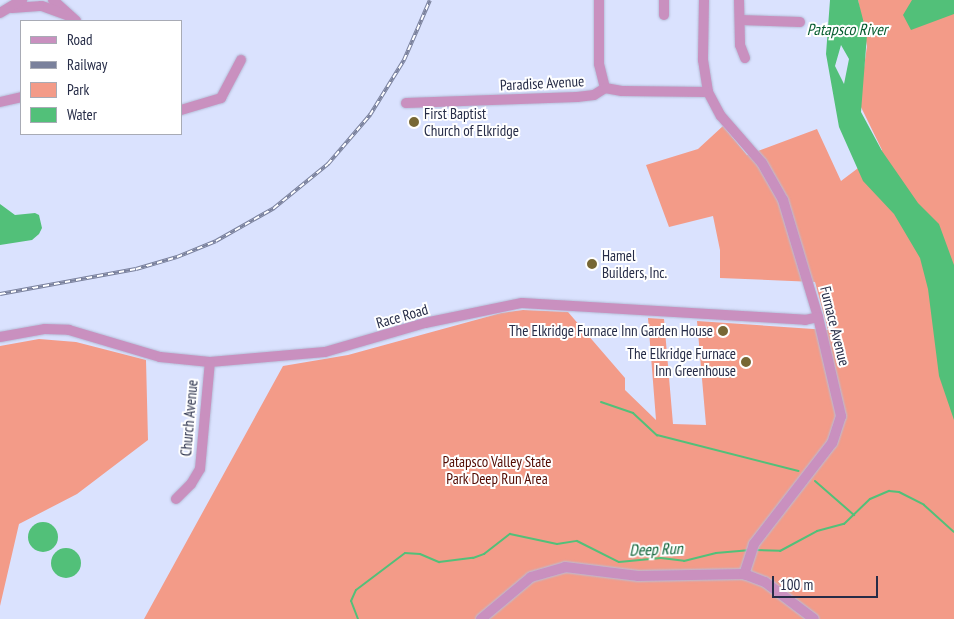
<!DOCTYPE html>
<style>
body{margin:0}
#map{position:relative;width:954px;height:619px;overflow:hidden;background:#dae2fe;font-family:"PT Sans Narrow",sans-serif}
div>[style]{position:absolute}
.green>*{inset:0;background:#f39b88}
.water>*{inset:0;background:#52c079}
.round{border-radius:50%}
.stream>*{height:2px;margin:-1px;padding:0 1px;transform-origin:1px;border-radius:1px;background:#52c079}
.roads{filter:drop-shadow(0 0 1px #b6bed9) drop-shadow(0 0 1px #b6bed9)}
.minor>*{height:10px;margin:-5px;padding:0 5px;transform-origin:5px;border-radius:5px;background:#c990bf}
.rail>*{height:4px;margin-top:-2px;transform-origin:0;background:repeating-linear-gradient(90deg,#fff 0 5.5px,#7a819c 0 11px);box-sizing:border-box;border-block:1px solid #7a819c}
.dots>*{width:14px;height:14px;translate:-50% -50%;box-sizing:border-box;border:2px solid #fff;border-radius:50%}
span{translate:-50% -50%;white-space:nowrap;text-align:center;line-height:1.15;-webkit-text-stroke:4px #fff;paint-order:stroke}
.street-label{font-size:15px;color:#262c47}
.poi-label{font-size:15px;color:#262c47}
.left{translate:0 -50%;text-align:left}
.right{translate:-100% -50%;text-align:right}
.park-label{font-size:15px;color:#520a00}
.water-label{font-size:16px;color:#075d30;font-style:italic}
.legend{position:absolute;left:20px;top:20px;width:162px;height:115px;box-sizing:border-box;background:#fff;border:1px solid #a8abb5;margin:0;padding:6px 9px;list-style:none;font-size:15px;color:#262c47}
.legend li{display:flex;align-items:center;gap:10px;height:25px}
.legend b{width:25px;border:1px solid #a8abb5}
.scale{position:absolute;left:772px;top:576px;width:106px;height:22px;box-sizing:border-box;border:2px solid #262c47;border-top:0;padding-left:6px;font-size:15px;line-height:18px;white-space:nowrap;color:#262c47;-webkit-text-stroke:4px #fff;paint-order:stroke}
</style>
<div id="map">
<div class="green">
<div style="clip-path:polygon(858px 0,954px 0,954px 619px,144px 619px,283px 366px,348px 355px,501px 313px,523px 310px,568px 312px,625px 378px,625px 390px,656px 420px,648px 318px,664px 319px,673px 424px,706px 425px,697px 321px,828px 330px,815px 282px,720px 278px,720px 250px,713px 216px,669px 227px,646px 165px,698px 149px,723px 126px,747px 155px,817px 129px,841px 181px,882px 150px,859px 103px,867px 46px)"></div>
<div style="clip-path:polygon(39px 339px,76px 342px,146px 360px,148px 440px,77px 494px,19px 524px,0 606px,0 346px)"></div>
</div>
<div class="water">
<div style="clip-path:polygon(evenodd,830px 0,858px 0,867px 35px,861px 112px,882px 151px,918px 203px,939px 224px,954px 265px,954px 420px,939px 376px,928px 289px,920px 258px,894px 214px,863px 181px,839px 127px,826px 54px,830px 0,841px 45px,849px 59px,844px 84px,835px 66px,841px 45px)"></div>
<div style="clip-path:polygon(912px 0,954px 0,954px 14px,911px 30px,903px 15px)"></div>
<div style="clip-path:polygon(0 204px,15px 215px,35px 213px,39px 215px,42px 228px,39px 234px,32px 240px,0 245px)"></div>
<div class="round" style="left:28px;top:522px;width:30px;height:30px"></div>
<div class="round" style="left:51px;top:548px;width:30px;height:30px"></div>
</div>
<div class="stream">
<div style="left:601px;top:402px;width:34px;rotate:19deg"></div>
<div style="left:633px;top:413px;width:33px;rotate:43deg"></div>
<div style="left:657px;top:435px;width:146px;rotate:14.3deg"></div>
<div style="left:815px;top:481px;width:52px;rotate:41.1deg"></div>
<div style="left:755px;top:550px;width:25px;rotate:2deg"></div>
<div style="left:780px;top:551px;width:42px;rotate:-28.4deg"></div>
<div style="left:817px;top:531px;width:28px;rotate:-15deg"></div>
<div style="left:844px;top:524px;width:36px;rotate:-44deg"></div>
<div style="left:870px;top:499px;width:21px;rotate:-23deg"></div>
<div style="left:889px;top:491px;width:10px;rotate:6deg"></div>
<div style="left:899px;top:492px;width:28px;rotate:27deg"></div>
<div style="left:924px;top:505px;width:40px;rotate:42deg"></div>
<div style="left:358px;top:619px;width:19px;rotate:-111deg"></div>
<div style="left:351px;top:601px;width:12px;rotate:-66deg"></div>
<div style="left:356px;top:590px;width:61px;rotate:-37.1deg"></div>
<div style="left:405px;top:553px;width:15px;rotate:4deg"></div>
<div style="left:420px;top:554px;width:21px;rotate:23deg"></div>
<div style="left:439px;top:562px;width:34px;rotate:-7deg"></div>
<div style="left:473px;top:558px;width:12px;rotate:-20deg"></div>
<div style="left:484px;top:554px;width:33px;rotate:-38deg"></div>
<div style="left:510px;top:534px;width:48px;rotate:12deg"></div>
<div style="left:557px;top:544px;width:20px;rotate:-9deg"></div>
<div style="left:577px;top:541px;width:47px;rotate:26.6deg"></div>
<div style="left:619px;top:562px;width:42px;rotate:-5.4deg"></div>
<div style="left:661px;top:558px;width:23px;rotate:7deg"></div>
<div style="left:684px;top:561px;width:33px;rotate:-14deg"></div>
<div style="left:716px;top:553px;width:32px;rotate:-5deg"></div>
</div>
<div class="roads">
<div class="minor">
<div style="left:53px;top:0;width:31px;rotate:42deg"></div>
<div style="left:599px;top:0;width:64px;rotate:90deg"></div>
<div style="left:599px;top:64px;width:25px;rotate:76deg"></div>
<div style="left:704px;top:0;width:60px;rotate:91deg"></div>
<div style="left:703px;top:60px;width:32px;rotate:81deg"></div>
<div style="left:708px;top:92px;width:27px;rotate:62deg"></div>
<div style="left:721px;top:116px;width:62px;rotate:48.9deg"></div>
<div style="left:762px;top:163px;width:43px;rotate:60.4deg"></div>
<div style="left:783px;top:200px;width:122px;rotate:73.3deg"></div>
<div style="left:818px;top:317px;width:102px;rotate:76.9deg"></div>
<div style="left:841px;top:416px;width:28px;rotate:108deg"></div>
<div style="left:832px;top:443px;width:128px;rotate:127.7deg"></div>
<div style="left:754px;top:544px;width:32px;rotate:108deg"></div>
<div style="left:739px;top:0;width:45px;rotate:88.7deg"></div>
<div style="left:740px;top:45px;width:14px;rotate:69deg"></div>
<div style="left:42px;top:6px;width:27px;rotate:20deg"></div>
<div style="left:12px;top:8px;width:27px;rotate:-4deg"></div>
<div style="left:0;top:13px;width:26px;rotate:-31deg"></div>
<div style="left:664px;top:15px;width:15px;rotate:-90deg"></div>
<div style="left:740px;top:20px;width:60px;rotate:1.9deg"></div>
<div style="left:0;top:102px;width:22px;rotate:-13deg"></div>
<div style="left:406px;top:103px;width:171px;rotate:-2deg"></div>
<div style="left:577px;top:97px;width:17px;rotate:-7deg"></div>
<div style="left:594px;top:95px;width:13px;rotate:-32deg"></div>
<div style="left:605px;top:88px;width:17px;rotate:10deg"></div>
<div style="left:622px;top:91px;width:86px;rotate:0.7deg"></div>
<div style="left:181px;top:110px;width:42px;rotate:-16.7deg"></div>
<div style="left:221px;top:98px;width:43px;rotate:-62.2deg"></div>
<div style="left:0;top:337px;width:46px;rotate:-10.1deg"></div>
<div style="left:45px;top:329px;width:24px;rotate:2deg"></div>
<div style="left:69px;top:330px;width:95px;rotate:16.5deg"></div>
<div style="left:160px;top:357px;width:50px;rotate:5.7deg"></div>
<div style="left:210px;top:362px;width:115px;rotate:-5deg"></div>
<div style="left:325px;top:352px;width:104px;rotate:-16.2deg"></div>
<div style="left:425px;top:323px;width:99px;rotate:-11.7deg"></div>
<div style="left:522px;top:303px;width:284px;rotate:3.4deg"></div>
<div style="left:805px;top:320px;width:13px;rotate:-13deg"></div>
<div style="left:176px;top:499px;width:21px;rotate:-45deg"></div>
<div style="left:191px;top:484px;width:17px;rotate:-59deg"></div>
<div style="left:200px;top:469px;width:107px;rotate:-84.7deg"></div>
<div style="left:481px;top:619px;width:65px;rotate:-40deg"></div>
<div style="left:531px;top:577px;width:35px;rotate:-16deg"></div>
<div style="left:565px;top:567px;width:74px;rotate:7deg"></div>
<div style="left:638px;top:576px;width:106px;rotate:-1.1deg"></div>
<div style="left:744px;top:574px;width:22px;rotate:21deg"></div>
<div style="left:765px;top:582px;width:61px;rotate:37.1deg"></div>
</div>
</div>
<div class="rail">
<div style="left:0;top:294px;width:138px;rotate:-10.4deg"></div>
<div style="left:136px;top:269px;width:43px;rotate:-16.3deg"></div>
<div style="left:177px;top:257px;width:42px;rotate:-22.3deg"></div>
<div style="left:216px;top:241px;width:67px;rotate:-29.6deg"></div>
<div style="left:274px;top:208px;width:70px;rotate:-39.2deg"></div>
<div style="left:328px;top:164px;width:65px;rotate:-49.4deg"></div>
<div style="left:370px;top:115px;width:65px;rotate:-58.3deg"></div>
<div style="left:404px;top:60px;width:65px;rotate:-66.6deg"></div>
</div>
<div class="dots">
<div style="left:414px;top:122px;background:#776735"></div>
<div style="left:592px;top:264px;background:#776735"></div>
<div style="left:723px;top:331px;background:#776735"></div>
<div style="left:746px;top:362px;background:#776735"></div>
</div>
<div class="street-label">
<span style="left:542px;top:83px;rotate:-3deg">Paradise Avenue</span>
<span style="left:402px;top:316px;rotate:-16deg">Race Road</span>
<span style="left:835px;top:326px;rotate:76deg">Furnace Avenue</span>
<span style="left:189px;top:418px;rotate:-85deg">Church Avenue</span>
</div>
<div class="poi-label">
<span class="left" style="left:424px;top:122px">First Baptist<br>Church of Elkridge</span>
<span class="left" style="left:602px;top:264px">Hamel<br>Builders, Inc.</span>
<span class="right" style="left:713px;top:331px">The Elkridge Furnace Inn Garden House</span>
<span class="right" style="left:736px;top:362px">The Elkridge Furnace<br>Inn Greenhouse</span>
</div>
<div class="park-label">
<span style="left:497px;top:470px">Patapsco Valley State<br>Park Deep Run Area</span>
</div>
<div class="water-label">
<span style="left:847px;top:29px">Patapsco River</span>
<span style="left:656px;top:549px;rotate:-2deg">Deep Run</span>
</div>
<ul class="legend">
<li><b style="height:6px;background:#c990bf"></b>Road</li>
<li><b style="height:6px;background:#7a819c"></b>Railway</li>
<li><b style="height:14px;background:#f39b88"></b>Park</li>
<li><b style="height:14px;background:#52c079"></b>Water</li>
</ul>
<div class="scale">100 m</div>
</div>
